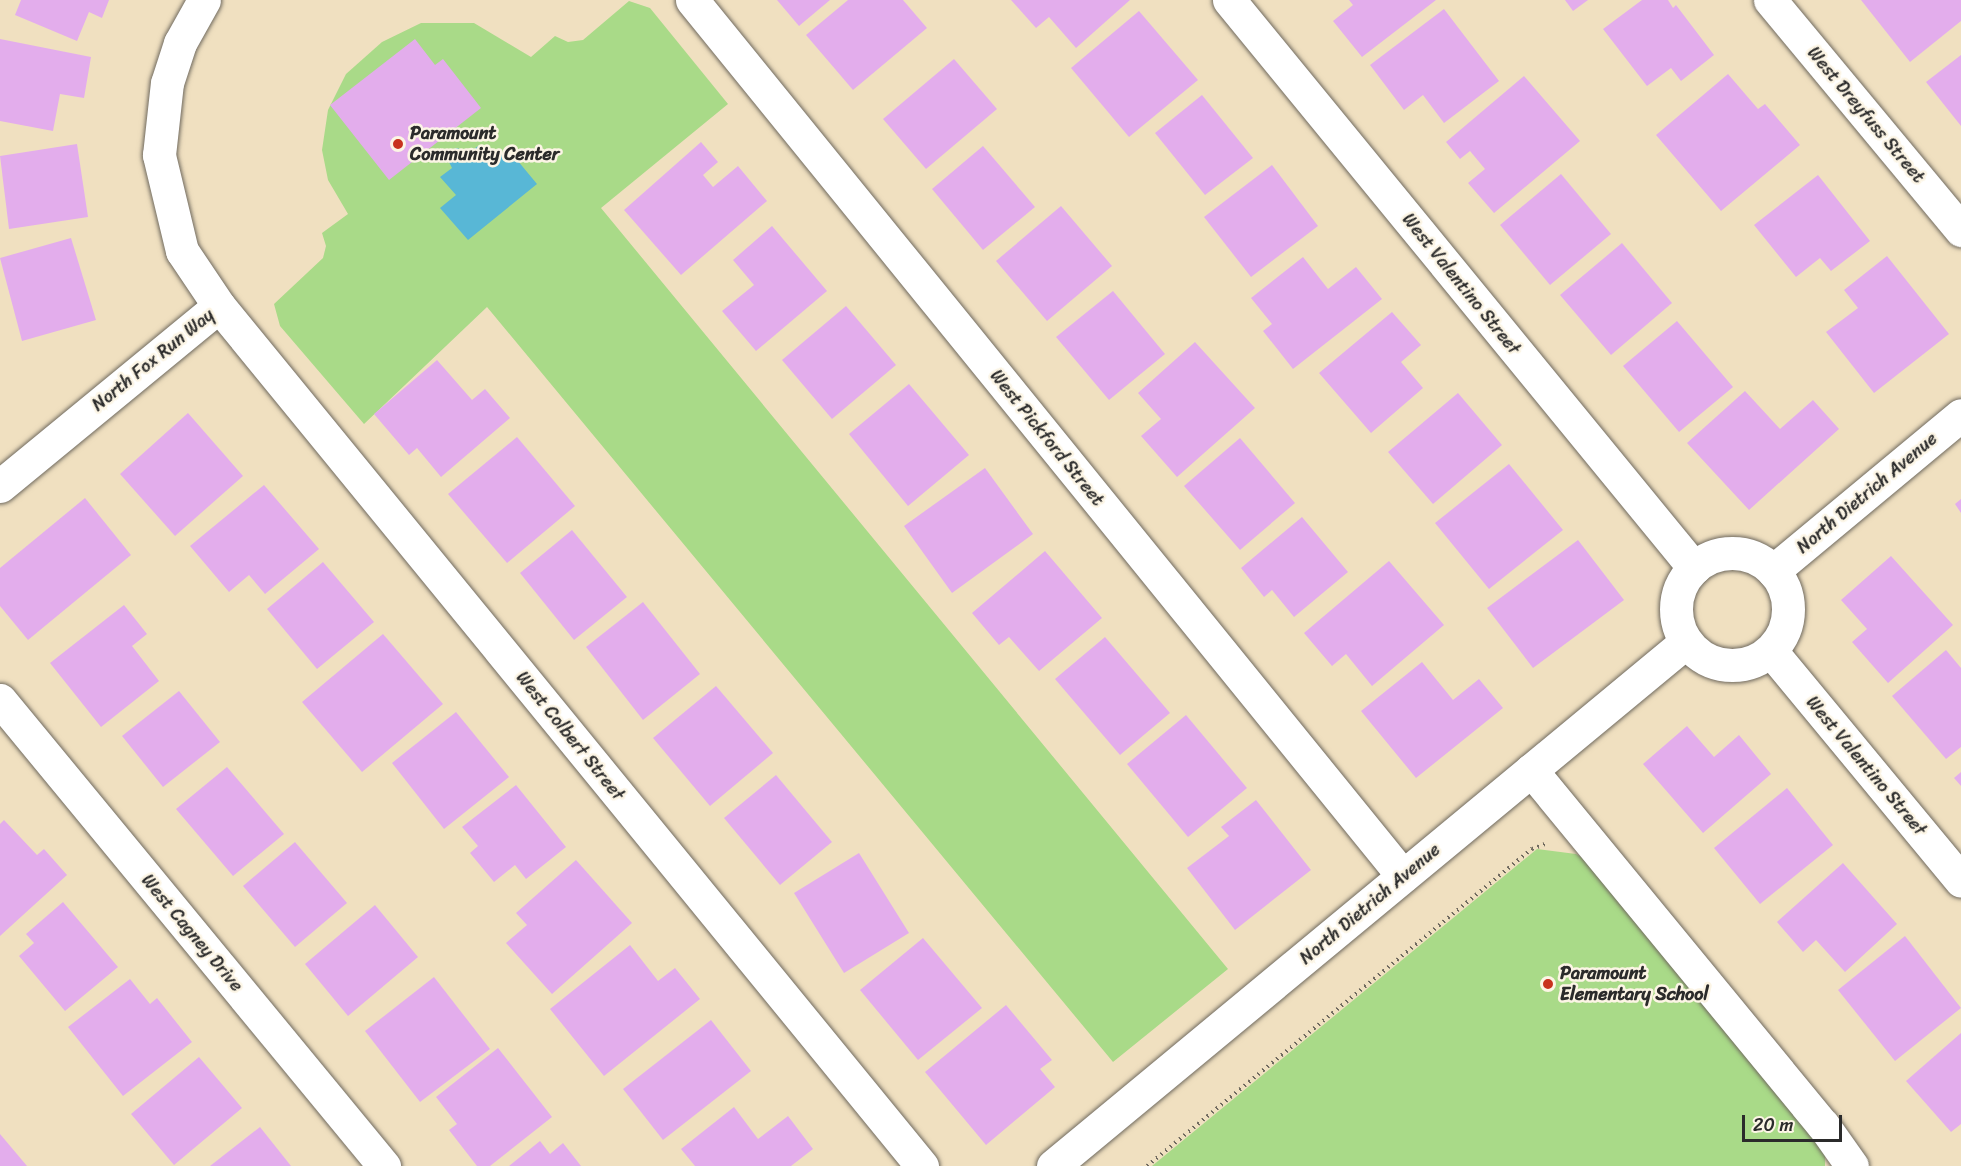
<!DOCTYPE html>
<style>
body{margin:0}
#map{position:relative;width:1961px;height:1166px;overflow:hidden;background:#f0e0c0;font-family:Sriracha,sans-serif}
div>[style]{position:absolute}
.green>*{inset:0;background:#a9da88}
.water>*{inset:0;background:#58b7d6}
.building>*{inset:0;background:#e3adec}
.path>*{height:4px;margin-top:-2px;transform-origin:0;background:repeating-linear-gradient(90deg,#706a5f 0 1.5px,transparent 0 6px)}
.roads{filter:drop-shadow(0 0 2px #706a5f) drop-shadow(0 0 2px #706a5f)}
.minor>*{height:33px;margin:-16.5px;padding:0 16.5px;transform-origin:16.5px;border-radius:16.5px;background:#fff}
.minor>.ring{margin:-16.5px;padding:0;box-sizing:content-box;background:none;border:33px solid #fff;border-radius:50%}
.dots>*{width:16px;height:16px;translate:-50% -50%;box-sizing:border-box;border:3px solid #fcf5e5;border-radius:50%}
span{translate:-50% -50%;white-space:nowrap;text-align:center;line-height:1.15;-webkit-text-stroke:5px #fcf5e5;paint-order:stroke}
.street-label{font-size:18px;color:#2b2b2b}
.poi-label{font-size:18px;color:#2b2b2b;font-weight:700}
.left{translate:0 -50%;text-align:left}
.scale{position:absolute;left:1742px;top:1115px;width:100px;height:27px;box-sizing:border-box;border:3px solid #2b2b2b;border-top:0;padding-left:8px;font-size:18px;line-height:21px;white-space:nowrap;color:#2b2b2b;-webkit-text-stroke:4px #fcf5e5;paint-order:stroke}
</style>
<div id="map">
<div class="green">
<div style="clip-path:polygon(629px 1px,650px 8px,728px 104px,601px 208px,1228px 969px,1113px 1062px,487px 307px,364px 424px,280px 326px,274px 304px,323px 258px,326px 246px,322px 233px,348px 214px,328px 180px,322px 150px,328px 110px,346px 74px,382px 42px,421px 23px,474px 23px,531px 57px,555px 36px,568px 42px,583px 40px)"></div>
<div style="clip-path:polygon(1537px 849px,1576px 854px,1586px 860px,1812px 1135px,1825px 1154px,1825px 1166px,1152px 1166px)"></div>
</div>
<div class="water">
<div style="clip-path:polygon(478px 146px,492px 162px,508px 149px,537px 184px,468px 240px,440px 208px,456px 195px,440px 177px,452px 168px,448px 160px,452px 150px,457px 148px,469px 153px)"></div>
</div>
<div class="building">
<div style="clip-path:polygon(21px 0,109px 0,102px 18px,89px 12px,77px 41px,15px 15px)"></div>
<div style="clip-path:polygon(777px 0,830px 0,799px 26px)"></div>
<div style="clip-path:polygon(848px 0,903px 0,927px 28px,853px 90px,806px 35px)"></div>
<div style="clip-path:polygon(1011px 0,1130px 0,1076px 48px,1049px 17px,1036px 28px)"></div>
<div style="clip-path:polygon(1349px 0,1436px 0,1362px 57px,1333px 21px,1353px 5px)"></div>
<div style="clip-path:polygon(1565px 0,1588px 0,1573px 11px)"></div>
<div style="clip-path:polygon(1642px 0,1668px 0,1673px 8px,1676px 5px,1714px 55px,1681px 81px,1671px 68px,1647px 86px,1603px 29px)"></div>
<div style="clip-path:polygon(1861px 0,1961px 0,1961px 21px,1910px 62px)"></div>
<div style="clip-path:polygon(1444px 9px,1499px 81px,1444px 123px,1423px 95px,1404px 110px,1370px 65px)"></div>
<div style="clip-path:polygon(1139px 11px,1198px 80px,1129px 137px,1071px 68px)"></div>
<div style="clip-path:polygon(0 39px,91px 57px,84px 98px,60px 94px,53px 131px,0 121px)"></div>
<div style="clip-path:polygon(415px 39px,435px 65px,443px 59px,481px 108px,389px 180px,330px 105px)"></div>
<div style="clip-path:polygon(1961px 55px,1961px 126px,1926px 82px)"></div>
<div style="clip-path:polygon(954px 59px,997px 109px,926px 169px,883px 119px)"></div>
<div style="clip-path:polygon(1728px 74px,1758px 109px,1765px 104px,1800px 145px,1721px 211px,1656px 135px)"></div>
<div style="clip-path:polygon(1524px 76px,1580px 141px,1494px 213px,1468px 183px,1485px 169px,1470px 151px,1460px 159px,1446px 142px)"></div>
<div style="clip-path:polygon(1202px 95px,1253px 158px,1205px 195px,1155px 133px)"></div>
<div style="clip-path:polygon(701px 142px,718px 162px,703px 175px,713px 187px,738px 166px,767px 201px,681px 275px,624px 210px)"></div>
<div style="clip-path:polygon(77px 144px,88px 217px,9px 229px,0 156px)"></div>
<div style="clip-path:polygon(983px 146px,1035px 207px,983px 250px,932px 189px)"></div>
<div style="clip-path:polygon(1272px 165px,1318px 226px,1251px 277px,1204px 217px)"></div>
<div style="clip-path:polygon(1561px 174px,1611px 234px,1550px 285px,1500px 225px)"></div>
<div style="clip-path:polygon(1818px 175px,1870px 241px,1831px 271px,1820px 258px,1796px 277px,1754px 225px)"></div>
<div style="clip-path:polygon(1061px 206px,1112px 266px,1047px 321px,996px 261px)"></div>
<div style="clip-path:polygon(772px 226px,827px 291px,756px 351px,722px 311px,754px 285px,733px 260px)"></div>
<div style="clip-path:polygon(71px 238px,96px 320px,22px 341px,0 258px)"></div>
<div style="clip-path:polygon(1622px 243px,1672px 303px,1611px 355px,1560px 295px)"></div>
<div style="clip-path:polygon(1887px 256px,1949px 334px,1874px 393px,1826px 332px,1858px 308px,1844px 290px)"></div>
<div style="clip-path:polygon(1303px 257px,1328px 289px,1356px 267px,1382px 299px,1293px 369px,1263px 331px,1272px 324px,1251px 298px)"></div>
<div style="clip-path:polygon(1113px 291px,1165px 354px,1109px 400px,1056px 337px)"></div>
<div style="clip-path:polygon(846px 306px,896px 365px,832px 419px,782px 360px)"></div>
<div style="clip-path:polygon(1392px 312px,1421px 345px,1401px 362px,1423px 388px,1371px 433px,1319px 373px)"></div>
<div style="clip-path:polygon(1677px 321px,1733px 387px,1679px 432px,1623px 366px)"></div>
<div style="clip-path:polygon(1195px 342px,1255px 408px,1177px 477px,1141px 436px,1161px 419px,1138px 393px)"></div>
<div style="clip-path:polygon(437px 360px,472px 400px,485px 389px,510px 418px,441px 477px,417px 448px,409px 455px,374px 414px)"></div>
<div style="clip-path:polygon(909px 384px,969px 455px,908px 506px,849px 434px)"></div>
<div style="clip-path:polygon(1745px 391px,1780px 429px,1813px 400px,1839px 429px,1749px 510px,1687px 443px)"></div>
<div style="clip-path:polygon(1458px 393px,1502px 445px,1433px 504px,1388px 452px)"></div>
<div style="clip-path:polygon(188px 413px,243px 476px,175px 536px,120px 474px)"></div>
<div style="clip-path:polygon(517px 437px,575px 506px,507px 563px,448px 494px)"></div>
<div style="clip-path:polygon(1240px 438px,1295px 503px,1240px 550px,1184px 486px)"></div>
<div style="clip-path:polygon(1509px 464px,1563px 530px,1489px 589px,1435px 523px)"></div>
<div style="clip-path:polygon(985px 468px,1033px 534px,952px 593px,904px 526px)"></div>
<div style="clip-path:polygon(264px 485px,319px 549px,265px 594px,249px 575px,229px 592px,190px 546px)"></div>
<div style="clip-path:polygon(85px 498px,131px 555px,28px 640px,0 606px,0 568px)"></div>
<div style="clip-path:polygon(1961px 499px,1961px 513px,1955px 504px)"></div>
<div style="clip-path:polygon(1302px 517px,1348px 572px,1294px 617px,1272px 590px,1264px 597px,1241px 568px)"></div>
<div style="clip-path:polygon(572px 530px,627px 597px,574px 640px,520px 573px)"></div>
<div style="clip-path:polygon(1578px 540px,1624px 600px,1533px 668px,1487px 608px)"></div>
<div style="clip-path:polygon(1045px 551px,1102px 618px,1039px 671px,1009px 637px,999px 645px,972px 613px)"></div>
<div style="clip-path:polygon(1891px 556px,1953px 625px,1888px 683px,1852px 642px,1867px 629px,1841px 600px)"></div>
<div style="clip-path:polygon(1389px 561px,1444px 625px,1372px 686px,1346px 654px,1332px 666px,1304px 633px)"></div>
<div style="clip-path:polygon(323px 562px,374px 622px,317px 669px,267px 609px)"></div>
<div style="clip-path:polygon(643px 602px,700px 674px,643px 720px,586px 647px)"></div>
<div style="clip-path:polygon(124px 605px,147px 634px,132px 646px,159px 681px,101px 727px,50px 663px)"></div>
<div style="clip-path:polygon(383px 634px,443px 704px,362px 772px,302px 702px)"></div>
<div style="clip-path:polygon(1105px 637px,1170px 713px,1120px 755px,1055px 679px)"></div>
<div style="clip-path:polygon(1946px 650px,1961px 668px,1961px 747px,1946px 759px,1892px 696px)"></div>
<div style="clip-path:polygon(1422px 662px,1453px 700px,1479px 679px,1503px 708px,1416px 778px,1361px 711px)"></div>
<div style="clip-path:polygon(716px 686px,773px 753px,710px 806px,653px 738px)"></div>
<div style="clip-path:polygon(179px 691px,220px 742px,163px 787px,122px 736px)"></div>
<div style="clip-path:polygon(456px 712px,509px 777px,444px 829px,392px 763px)"></div>
<div style="clip-path:polygon(1186px 715px,1247px 788px,1188px 837px,1127px 764px)"></div>
<div style="clip-path:polygon(1687px 726px,1714px 757px,1739px 735px,1771px 774px,1703px 833px,1643px 764px)"></div>
<div style="clip-path:polygon(227px 767px,284px 834px,233px 876px,176px 809px)"></div>
<div style="clip-path:polygon(1961px 772px,1961px 786px,1954px 778px)"></div>
<div style="clip-path:polygon(776px 775px,832px 842px,780px 885px,724px 818px)"></div>
<div style="clip-path:polygon(516px 785px,566px 847px,526px 879px,515px 865px,494px 882px,470px 853px,478px 846px,462px 827px)"></div>
<div style="clip-path:polygon(1787px 788px,1833px 845px,1760px 904px,1714px 848px)"></div>
<div style="clip-path:polygon(1256px 800px,1311px 870px,1235px 930px,1187px 868px,1229px 836px,1221px 827px)"></div>
<div style="clip-path:polygon(4px 820px,37px 855px,44px 849px,67px 875px,0 936px,0 824px)"></div>
<div style="clip-path:polygon(295px 842px,347px 903px,295px 947px,243px 886px)"></div>
<div style="clip-path:polygon(859px 853px,909px 933px,844px 973px,794px 893px)"></div>
<div style="clip-path:polygon(576px 860px,632px 923px,552px 994px,506px 943px,527px 925px,516px 913px)"></div>
<div style="clip-path:polygon(1843px 863px,1897px 924px,1845px 972px,1816px 940px,1803px 952px,1777px 922px)"></div>
<div style="clip-path:polygon(63px 902px,118px 967px,65px 1011px,19px 956px,34px 943px,26px 934px)"></div>
<div style="clip-path:polygon(375px 905px,418px 957px,348px 1016px,305px 964px)"></div>
<div style="clip-path:polygon(1905px 936px,1961px 1008px,1895px 1061px,1838px 990px)"></div>
<div style="clip-path:polygon(923px 938px,982px 1008px,918px 1060px,860px 990px)"></div>
<div style="clip-path:polygon(630px 945px,658px 981px,675px 968px,700px 999px,604px 1076px,550px 1009px)"></div>
<div style="clip-path:polygon(434px 977px,490px 1049px,420px 1102px,365px 1031px)"></div>
<div style="clip-path:polygon(130px 979px,150px 1004px,157px 998px,192px 1042px,123px 1096px,68px 1027px)"></div>
<div style="clip-path:polygon(1006px 1005px,1052px 1060px,1040px 1069px,1055px 1087px,986px 1145px,925px 1072px)"></div>
<div style="clip-path:polygon(711px 1020px,751px 1071px,663px 1140px,623px 1089px)"></div>
<div style="clip-path:polygon(1961px 1033px,1961px 1124px,1951px 1132px,1906px 1081px)"></div>
<div style="clip-path:polygon(498px 1048px,552px 1117px,490px 1166px,477px 1166px,449px 1130px,457px 1124px,436px 1097px)"></div>
<div style="clip-path:polygon(199px 1057px,242px 1108px,174px 1165px,131px 1114px)"></div>
<div style="clip-path:polygon(734px 1107px,758px 1139px,788px 1116px,813px 1149px,791px 1166px,695px 1166px,681px 1149px)"></div>
<div style="clip-path:polygon(260px 1127px,291px 1166px,210px 1166px)"></div>
<div style="clip-path:polygon(0 1134px,27px 1166px,0 1166px)"></div>
<div style="clip-path:polygon(540px 1141px,550px 1154px,563px 1143px,581px 1166px,509px 1166px)"></div>
</div>
<div class="path">
<div style="left:1147px;top:1166px;width:499px;rotate:-39.5deg"></div>
<div style="left:1532px;top:849px;width:17px;rotate:-21deg"></div>
</div>
<div class="roads">
<div class="minor">
<div style="left:692px;top:0;width:1128px;rotate:50.94deg"></div>
<div style="left:1229px;top:0;width:734px;rotate:50.69deg"></div>
<div style="left:1770px;top:0;width:299px;rotate:50.3deg"></div>
<div style="left:219px;top:306px;width:1111px;rotate:50.74deg"></div>
<div style="left:0;top:486px;width:283px;rotate:-39.4deg"></div>
<div style="left:219px;top:306px;width:66px;rotate:-123.9deg"></div>
<div style="left:182px;top:251px;width:99px;rotate:-103.5deg"></div>
<div style="left:159px;top:155px;width:72px;rotate:-83.7deg"></div>
<div style="left:167px;top:83px;width:42px;rotate:-72deg"></div>
<div style="left:180px;top:43px;width:49px;rotate:-60.8deg"></div>
<div class="ring" style="left:1676px;top:553px;width:79px;height:79px"></div>
<div style="left:1773px;top:571px;width:244px;rotate:-39.7deg"></div>
<div style="left:1771px;top:651px;width:298px;rotate:50.4deg"></div>
<div style="left:0;top:700px;width:604px;rotate:50.51deg"></div>
<div style="left:1531px;top:770px;width:460px;rotate:50.6deg"></div>
<div style="left:1823px;top:1125px;width:50px;rotate:54.7deg"></div>
<div style="left:1053px;top:1166px;width:822px;rotate:-39.62deg"></div>
</div>
</div>
<div class="dots">
<div style="left:398px;top:144px;background:#c8321e"></div>
<div style="left:1548px;top:984px;background:#c8321e"></div>
</div>
<div class="street-label">
<span style="left:1866px;top:115px;rotate:50deg">West Dreyfuss Street</span>
<span style="left:1461px;top:284px;rotate:51deg">West Valentino Street</span>
<span style="left:153px;top:360px;rotate:-39deg">North Fox Run Way</span>
<span style="left:1047px;top:438px;rotate:51deg">West Pickford Street</span>
<span style="left:1867px;top:493px;rotate:-40deg">North Dietrich Avenue</span>
<span style="left:570px;top:736px;rotate:51deg">West Colbert Street</span>
<span style="left:1866px;top:766px;rotate:50deg">West Valentino Street</span>
<span style="left:1370px;top:904px;rotate:-40deg">North Dietrich Avenue</span>
<span style="left:192px;top:933px;rotate:50deg">West Cagney Drive</span>
</div>
<div class="poi-label">
<span class="left" style="left:410px;top:144px">Paramount<br>Community Center</span>
<span class="left" style="left:1560px;top:984px">Paramount<br>Elementary School</span>
</div>
<div class="scale">20 m</div>
</div>
